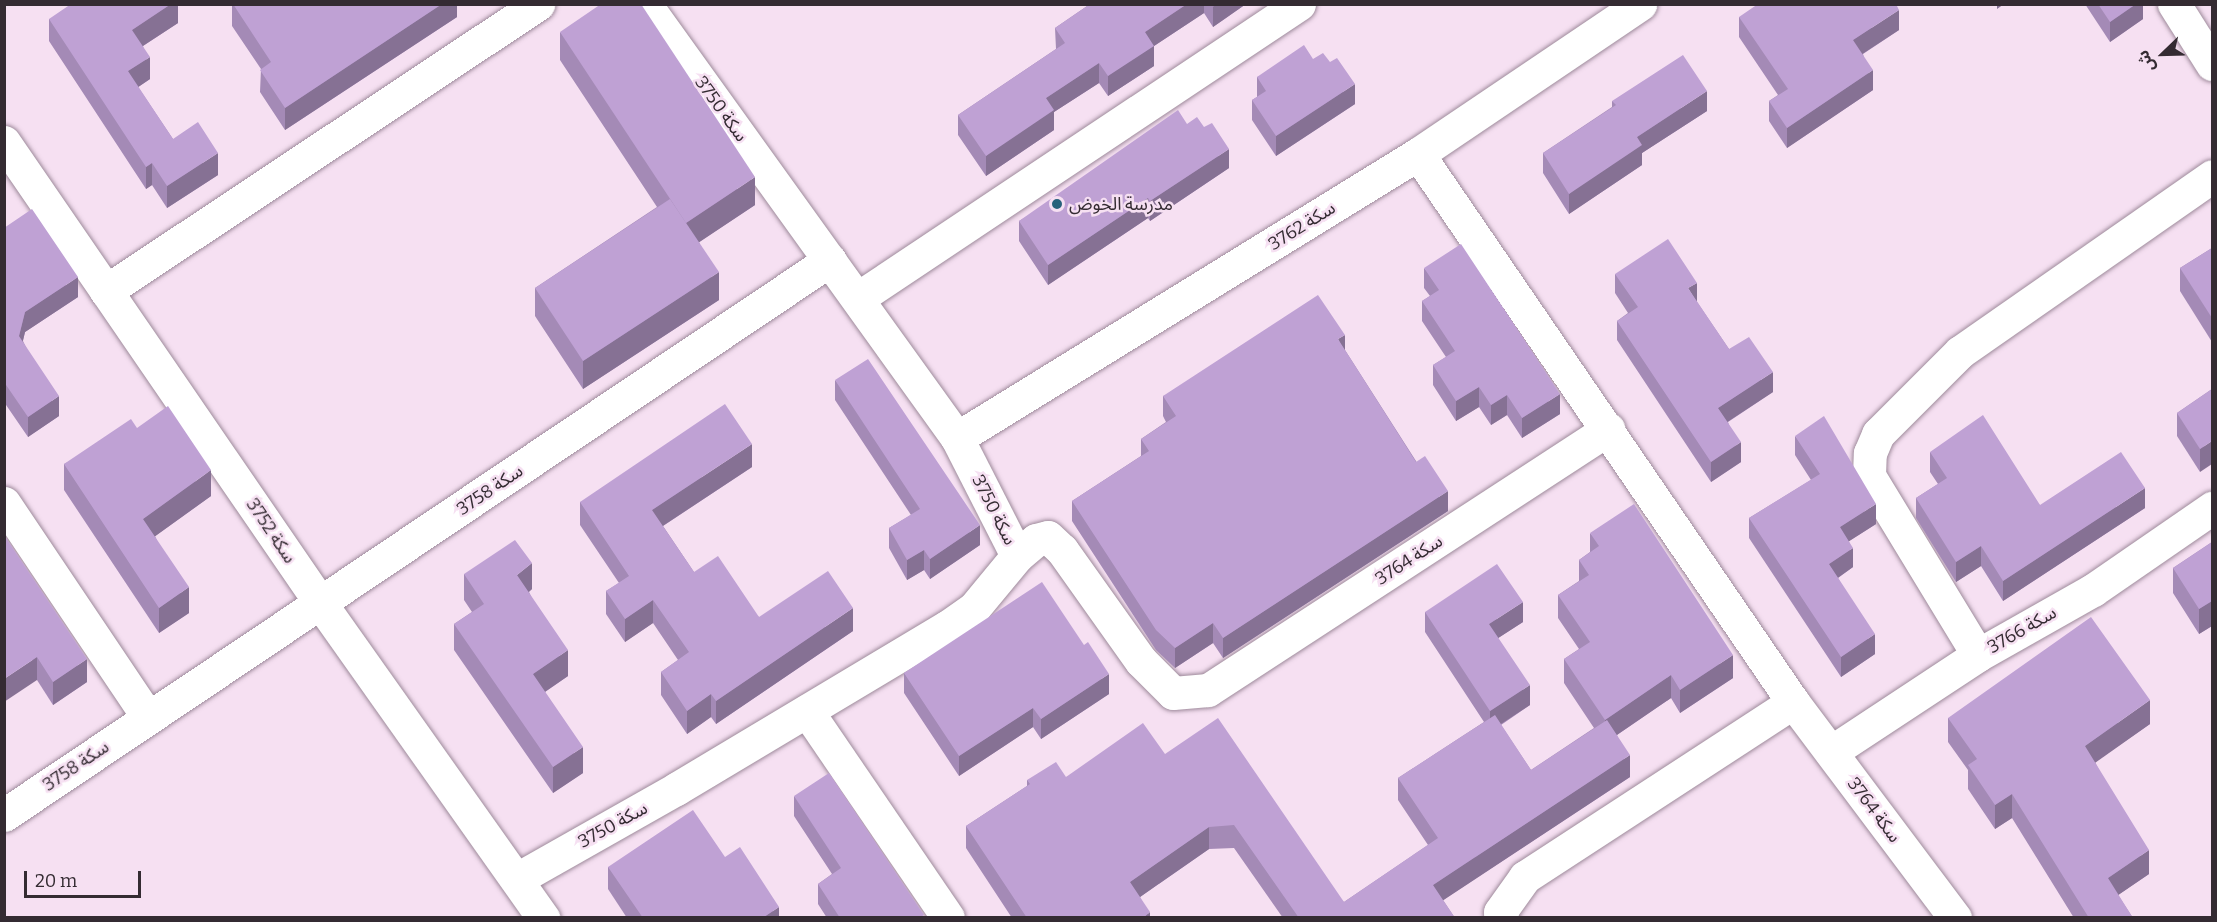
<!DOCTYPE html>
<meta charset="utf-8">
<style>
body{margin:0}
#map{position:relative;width:2217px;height:922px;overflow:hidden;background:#f6e0f2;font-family:Bitter,"Noto Sans Arabic",serif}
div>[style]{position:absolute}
.roads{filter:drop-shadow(0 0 2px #9e8a9b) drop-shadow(0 0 2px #9e8a9b)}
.street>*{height:33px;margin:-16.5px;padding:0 16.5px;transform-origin:16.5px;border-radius:16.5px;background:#fff}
.wall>*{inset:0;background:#a48ab6}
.shaded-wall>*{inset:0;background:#867194}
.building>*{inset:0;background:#bfa1d4}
.dots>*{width:16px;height:16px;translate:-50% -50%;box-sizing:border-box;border:3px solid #f6e0f2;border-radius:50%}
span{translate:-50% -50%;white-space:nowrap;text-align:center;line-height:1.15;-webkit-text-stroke:5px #f6e0f2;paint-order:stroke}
.street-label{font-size:18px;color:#342b32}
.poi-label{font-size:18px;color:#342b32}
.left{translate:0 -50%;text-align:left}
.frame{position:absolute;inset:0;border:6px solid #342b32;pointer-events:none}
.north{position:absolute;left:2133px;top:24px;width:60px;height:60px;-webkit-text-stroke:4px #f6e0f2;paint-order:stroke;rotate:247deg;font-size:16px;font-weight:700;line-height:24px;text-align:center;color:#342b32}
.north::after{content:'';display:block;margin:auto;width:21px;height:27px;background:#342b32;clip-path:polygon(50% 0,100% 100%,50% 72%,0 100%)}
.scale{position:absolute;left:24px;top:871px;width:117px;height:27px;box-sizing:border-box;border:3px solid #342b32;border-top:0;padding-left:8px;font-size:18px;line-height:21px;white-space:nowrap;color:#342b32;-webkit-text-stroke:4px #f6e0f2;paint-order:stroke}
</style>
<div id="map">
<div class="roads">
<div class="street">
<div style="left:645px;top:4px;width:535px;rotate:54.29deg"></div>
<div style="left:957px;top:438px;width:132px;rotate:63deg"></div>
<div style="left:2174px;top:4px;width:71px;rotate:57.7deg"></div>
<div style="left:4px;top:142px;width:560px;rotate:55.54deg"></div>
<div style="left:321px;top:604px;width:385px;rotate:54.7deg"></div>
<div style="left:1418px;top:154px;width:664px;rotate:55.62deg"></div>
<div style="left:1793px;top:702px;width:270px;rotate:53.1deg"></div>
<div style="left:106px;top:291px;width:519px;rotate:-33.6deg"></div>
<div style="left:858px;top:298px;width:530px;rotate:-33.69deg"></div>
<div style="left:957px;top:438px;width:541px;rotate:-31.64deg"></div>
<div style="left:1418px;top:154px;width:268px;rotate:-34deg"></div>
<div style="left:4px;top:503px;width:258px;rotate:56.1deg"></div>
<div style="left:1978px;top:655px;width:210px;rotate:-121.3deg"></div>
<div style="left:1869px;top:476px;width:23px;rotate:-88deg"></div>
<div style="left:1870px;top:453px;width:21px;rotate:-67deg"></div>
<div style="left:1878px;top:434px;width:116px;rotate:-45deg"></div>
<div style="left:1960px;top:352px;width:307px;rotate:-34.9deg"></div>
<div style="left:807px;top:711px;width:250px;rotate:55.7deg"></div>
<div style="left:1831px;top:752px;width:176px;rotate:-33.4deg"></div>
<div style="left:1978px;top:655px;width:132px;rotate:-29.5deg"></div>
<div style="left:2093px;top:590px;width:145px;rotate:-34.6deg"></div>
<div style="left:4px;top:815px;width:995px;rotate:-33.9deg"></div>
<div style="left:517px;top:879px;width:183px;rotate:-29.5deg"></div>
<div style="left:676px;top:789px;width:316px;rotate:-30.9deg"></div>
<div style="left:947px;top:627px;width:33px;rotate:-35deg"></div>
<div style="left:974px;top:608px;width:67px;rotate:-50.4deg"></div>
<div style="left:1017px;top:556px;width:25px;rotate:-40deg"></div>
<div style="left:1036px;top:540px;width:12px;rotate:-14deg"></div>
<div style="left:1048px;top:537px;width:19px;rotate:43deg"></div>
<div style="left:1062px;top:550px;width:136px;rotate:54.6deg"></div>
<div style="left:1141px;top:661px;width:45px;rotate:45deg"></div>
<div style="left:1173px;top:693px;width:35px;rotate:-5deg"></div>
<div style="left:1208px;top:690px;width:478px;rotate:-33.1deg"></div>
<div style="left:1502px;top:918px;width:6px;rotate:-108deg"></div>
<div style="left:1500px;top:912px;width:43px;rotate:-54.5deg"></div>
<div style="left:1525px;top:877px;width:320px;rotate:-33.1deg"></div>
</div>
</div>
<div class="wall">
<div style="clip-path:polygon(178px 4px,178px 23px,143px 46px,150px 79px,138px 87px,173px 139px,218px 175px,167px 208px,152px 185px,146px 189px,49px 41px,49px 19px)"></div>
<div style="clip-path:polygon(232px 4px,457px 4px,457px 17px,285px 130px,260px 92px,261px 69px,232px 26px)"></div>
<div style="clip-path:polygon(1090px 4px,1246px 4px,1213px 27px,1204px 13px,1154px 46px,1154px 66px,1108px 96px,1099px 83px,1054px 112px,1054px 130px,986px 176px,958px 135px,958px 115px,1056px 49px,1055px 28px)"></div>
<div style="clip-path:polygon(2085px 4px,2143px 4px,2143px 19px,2110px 42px)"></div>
<div style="clip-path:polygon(1739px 17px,1899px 30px,1863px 54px,1873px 90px,1787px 148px,1769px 121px,1769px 101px,1778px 95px,1739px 37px)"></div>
<div style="clip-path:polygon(560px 32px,755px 205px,699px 242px,719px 300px,583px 389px,535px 316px,535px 288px,657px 207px,560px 60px)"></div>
<div style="clip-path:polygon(1313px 59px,1355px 104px,1276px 156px,1252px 120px,1252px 100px,1257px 97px,1257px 77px)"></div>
<div style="clip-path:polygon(1612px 101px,1707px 111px,1642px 153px,1642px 165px,1569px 214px,1543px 173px,1543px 153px,1612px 107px)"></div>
<div style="clip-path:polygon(1187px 124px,1229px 168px,1150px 221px,1148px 218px,1048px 285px,1019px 241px,1019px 221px)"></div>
<div style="clip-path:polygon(4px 228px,78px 297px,25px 332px,23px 341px,59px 416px,28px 437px,4px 402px)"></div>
<div style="clip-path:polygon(2212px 248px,2212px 342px,2180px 291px,2180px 268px)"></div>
<div style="clip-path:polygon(1424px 268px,1560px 414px,1522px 438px,1507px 415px,1491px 425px,1479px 407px,1456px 421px,1433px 385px,1433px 365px,1446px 357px,1422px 321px,1422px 301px,1430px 296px,1424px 288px)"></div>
<div style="clip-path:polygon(1615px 274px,1697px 302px,1729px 349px,1773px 392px,1728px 422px,1741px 462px,1711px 482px,1617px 340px,1617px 321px,1628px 313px,1615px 293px)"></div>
<div style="clip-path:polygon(1345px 350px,1448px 511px,1223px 658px,1213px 643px,1175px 668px,1156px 650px,1072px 521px,1072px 501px,1141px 456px,1141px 439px,1166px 422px,1163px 416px,1163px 396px)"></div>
<div style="clip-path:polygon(835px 380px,980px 545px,930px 579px,924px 570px,907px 580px,889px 548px,889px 528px,911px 515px,835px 400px)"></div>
<div style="clip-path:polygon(2212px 389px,2200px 472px,2177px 436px,2177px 413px)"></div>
<div style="clip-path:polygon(137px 428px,211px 496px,155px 536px,189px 613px,159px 633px,64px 490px,64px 464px)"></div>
<div style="clip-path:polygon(1795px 436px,1876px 524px,1849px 541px,1853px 567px,1838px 578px,1875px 654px,1841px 677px,1749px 538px,1749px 518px,1811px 480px,1795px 455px)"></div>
<div style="clip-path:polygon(1930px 452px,2040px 505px,2145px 508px,2003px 601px,1981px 566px,1956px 582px,1916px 518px,1916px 498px,1938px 484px,1930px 472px)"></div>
<div style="clip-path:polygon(752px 467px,663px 526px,694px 572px,759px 617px,853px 631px,716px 724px,711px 717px,687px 734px,661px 695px,661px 672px,678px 660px,653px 623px,625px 642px,606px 614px,606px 591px,619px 583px,580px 525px,580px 502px)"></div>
<div style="clip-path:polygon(1590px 533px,1733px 678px,1680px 713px,1671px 698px,1617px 735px,1630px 777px,1443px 900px,1455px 918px,1283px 918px,1234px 848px,1209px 849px,1140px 897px,1150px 918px,1012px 918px,966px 848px,966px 826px,1027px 786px,1027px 780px,1066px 777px,1165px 754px,1344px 902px,1428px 845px,1398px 800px,1398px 778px,1484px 722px,1425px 632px,1425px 612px,1523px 622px,1498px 638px,1530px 705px,1501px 725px,1531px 770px,1594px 728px,1564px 683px,1564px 659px,1579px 649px,1558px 618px,1558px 595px,1579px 581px,1579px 560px,1590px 552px)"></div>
<div style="clip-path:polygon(4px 535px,87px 682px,53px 705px,37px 680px)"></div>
<div style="clip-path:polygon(2212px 542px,2212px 628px,2212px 626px,2199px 634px,2173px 593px,2173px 568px)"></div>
<div style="clip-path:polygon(464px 574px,532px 589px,529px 592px,568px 676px,545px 692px,583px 773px,553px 793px,454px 650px,454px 624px,472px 612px,464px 600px)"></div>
<div style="clip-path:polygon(1084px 645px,1109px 694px,1041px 739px,1033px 727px,959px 776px,904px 693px,904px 673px)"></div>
<div style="clip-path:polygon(1948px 718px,2150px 724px,2095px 762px,2149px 874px,2118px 895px,2133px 918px,2074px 918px,2012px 818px,1995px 829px,1968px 789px,1968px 770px,1948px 742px)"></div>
<div style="clip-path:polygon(794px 796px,924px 918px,827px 918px,818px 904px,818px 884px,832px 874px,794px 816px)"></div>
<div style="clip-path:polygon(725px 857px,779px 918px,627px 918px,608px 889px,608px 867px)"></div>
</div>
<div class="shaded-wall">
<div style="clip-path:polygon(171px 4px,178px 4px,178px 23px,132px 53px,132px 30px)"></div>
<div style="clip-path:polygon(442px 4px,457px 4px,457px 17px,285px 130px,285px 108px)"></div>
<div style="clip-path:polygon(1187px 4px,1204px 4px,1204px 13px,1154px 46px,1154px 66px,1108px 96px,1108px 76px,1145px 32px)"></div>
<div style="clip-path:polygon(1216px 4px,1246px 4px,1213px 27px,1213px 7px)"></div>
<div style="clip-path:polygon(1997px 4px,2004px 4px,1997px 9px)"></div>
<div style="clip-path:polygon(2136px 4px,2143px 4px,2143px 19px,2110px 42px,2110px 22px)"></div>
<div style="clip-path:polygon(1899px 10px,1899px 30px,1853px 60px,1853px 40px)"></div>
<div style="clip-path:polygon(150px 57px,150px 79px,128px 94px,128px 71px)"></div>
<div style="clip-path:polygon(1099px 63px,1099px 83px,1054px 112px,1054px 130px,986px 176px,986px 156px,1046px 98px)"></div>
<div style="clip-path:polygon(1873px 70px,1873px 90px,1787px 148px,1787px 128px)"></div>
<div style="clip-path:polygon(1355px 84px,1355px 104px,1276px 156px,1276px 136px)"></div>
<div style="clip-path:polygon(1707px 91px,1707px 111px,1642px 153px,1642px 165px,1569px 214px,1569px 194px,1637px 137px)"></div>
<div style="clip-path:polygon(1229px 149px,1229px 168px,1150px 221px,1150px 201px)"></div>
<div style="clip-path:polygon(218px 153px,218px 175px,167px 208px,167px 186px)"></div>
<div style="clip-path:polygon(152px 163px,152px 185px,146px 189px,146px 167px)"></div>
<div style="clip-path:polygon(755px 177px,755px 205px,686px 251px,686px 223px)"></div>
<div style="clip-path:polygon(1148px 198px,1148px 218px,1048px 285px,1048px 265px)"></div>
<div style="clip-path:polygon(719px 272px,719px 300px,583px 389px,583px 361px)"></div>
<div style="clip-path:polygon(78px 277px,78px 297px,25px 332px,19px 356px,19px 336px,25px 312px)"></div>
<div style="clip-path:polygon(1697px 283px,1697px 303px,1688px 288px)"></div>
<div style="clip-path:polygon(1345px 335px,1345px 355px,1338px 339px)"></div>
<div style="clip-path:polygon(1773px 372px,1773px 392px,1718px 428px,1718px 408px)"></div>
<div style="clip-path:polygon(1479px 387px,1479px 407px,1456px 421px,1456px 401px)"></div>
<div style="clip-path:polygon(1560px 394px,1560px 414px,1522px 438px,1522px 418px)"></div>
<div style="clip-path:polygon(1507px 395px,1507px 415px,1491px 425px,1491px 405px)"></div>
<div style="clip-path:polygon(59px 396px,59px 416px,28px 437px,28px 417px)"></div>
<div style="clip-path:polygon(2212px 441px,2212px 464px,2200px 472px,2200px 449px)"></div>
<div style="clip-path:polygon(1741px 442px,1741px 462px,1711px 482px,1711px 462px)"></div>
<div style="clip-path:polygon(752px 444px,752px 467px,652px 533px,652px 510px)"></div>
<div style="clip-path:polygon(211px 470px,211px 496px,143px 545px,143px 519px)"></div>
<div style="clip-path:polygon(2145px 488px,2145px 508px,2003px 601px,2003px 581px)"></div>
<div style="clip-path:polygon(1448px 491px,1448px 511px,1223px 658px,1223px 638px)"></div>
<div style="clip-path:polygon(1876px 504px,1876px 524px,1840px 547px,1840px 527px)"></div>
<div style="clip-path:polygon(980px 525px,980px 545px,930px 579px,930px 559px)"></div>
<div style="clip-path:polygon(1981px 546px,1981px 566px,1956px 582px,1956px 562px)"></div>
<div style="clip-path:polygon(1853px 548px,1853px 567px,1829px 584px,1829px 564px)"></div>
<div style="clip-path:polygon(924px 550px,924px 570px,907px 580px,907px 560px)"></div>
<div style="clip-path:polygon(532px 563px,532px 589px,517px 601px,517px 575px)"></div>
<div style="clip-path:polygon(189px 587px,189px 613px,159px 633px,159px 608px)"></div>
<div style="clip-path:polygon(653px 600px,653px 623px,625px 642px,625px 619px)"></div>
<div style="clip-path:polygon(2212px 601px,2212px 626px,2199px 634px,2199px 609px)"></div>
<div style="clip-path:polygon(1523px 602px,1523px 622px,1489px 644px,1489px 624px)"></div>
<div style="clip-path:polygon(853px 608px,853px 631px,716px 724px,716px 701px)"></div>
<div style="clip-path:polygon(1213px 623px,1213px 643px,1175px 668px,1175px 648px)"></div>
<div style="clip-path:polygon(1875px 634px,1875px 654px,1841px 677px,1841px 657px)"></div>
<div style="clip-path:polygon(568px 650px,568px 676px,533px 700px,533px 674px)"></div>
<div style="clip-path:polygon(1733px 655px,1733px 678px,1680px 713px,1680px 690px)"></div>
<div style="clip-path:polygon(37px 657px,37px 680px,4px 702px,4px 679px)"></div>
<div style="clip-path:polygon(87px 659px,87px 682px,53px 705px,53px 682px)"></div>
<div style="clip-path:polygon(1109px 674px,1109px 694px,1041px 739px,1041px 719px)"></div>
<div style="clip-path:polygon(1671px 675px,1671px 698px,1605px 743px,1605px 720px)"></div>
<div style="clip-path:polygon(1530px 685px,1530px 705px,1490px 731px,1490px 711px)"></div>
<div style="clip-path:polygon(711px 694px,711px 717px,687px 734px,687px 711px)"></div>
<div style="clip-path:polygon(2150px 700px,2150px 724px,2085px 770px,2085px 746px)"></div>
<div style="clip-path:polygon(1033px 708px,1033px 727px,959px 776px,959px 756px)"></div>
<div style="clip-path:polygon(583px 747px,583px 773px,553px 793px,553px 767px)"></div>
<div style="clip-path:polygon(1630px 755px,1630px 777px,1433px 907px,1433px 885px)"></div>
<div style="clip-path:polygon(2012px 794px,2012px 818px,1995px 829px,1995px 805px)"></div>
<div style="clip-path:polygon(1209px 827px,1209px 849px,1130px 904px,1130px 882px)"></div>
<div style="clip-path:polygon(2149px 850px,2149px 874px,2108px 902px,2108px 878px)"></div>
<div style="clip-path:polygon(779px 907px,779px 918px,764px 918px,764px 917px)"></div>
<div style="clip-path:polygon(1150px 912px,1150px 918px,1143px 918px)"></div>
</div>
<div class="building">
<div style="clip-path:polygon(71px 4px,171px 4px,132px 30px,150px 57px,128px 71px,173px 139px,198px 122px,218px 153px,167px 186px,152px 163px,146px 167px,49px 19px)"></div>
<div style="clip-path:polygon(233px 4px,442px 4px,285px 108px,260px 70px,271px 62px)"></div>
<div style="clip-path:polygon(601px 4px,641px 4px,755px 177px,686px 223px,560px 32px)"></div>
<div style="clip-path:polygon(1090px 4px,1187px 4px,1145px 32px,1154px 46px,1108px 76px,1099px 63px,1046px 98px,1054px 110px,986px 156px,958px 115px,1065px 43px,1055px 28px)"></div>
<div style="clip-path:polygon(1758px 4px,1896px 4px,1899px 10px,1853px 40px,1873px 70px,1787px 128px,1769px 101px,1788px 89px,1739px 17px)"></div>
<div style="clip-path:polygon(2098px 4px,2136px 4px,2110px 22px)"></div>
<div style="clip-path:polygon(1304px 45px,1313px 59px,1323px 53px,1330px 62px,1337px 58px,1355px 84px,1276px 136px,1252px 100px,1266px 91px,1257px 77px)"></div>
<div style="clip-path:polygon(1683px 55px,1707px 91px,1637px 137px,1642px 145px,1569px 194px,1543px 153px,1616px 105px,1612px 101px)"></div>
<div style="clip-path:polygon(1178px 110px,1187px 124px,1197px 117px,1204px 127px,1212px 123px,1229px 149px,1150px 201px,1148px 198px,1048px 265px,1019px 221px)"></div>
<div style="clip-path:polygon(670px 199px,719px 272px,583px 361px,535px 288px)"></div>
<div style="clip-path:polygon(32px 209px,78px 277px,25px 312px,19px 336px,59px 396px,28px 417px,4px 382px,4px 228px)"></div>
<div style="clip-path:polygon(1668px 239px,1697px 283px,1688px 288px,1729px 349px,1749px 337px,1773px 372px,1718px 408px,1741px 442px,1711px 462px,1617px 321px,1638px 307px,1615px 274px)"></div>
<div style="clip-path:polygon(1461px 244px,1560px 394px,1522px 418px,1507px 395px,1491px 405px,1479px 387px,1456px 401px,1433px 365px,1455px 351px,1422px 301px,1439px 290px,1424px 268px)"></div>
<div style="clip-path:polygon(2212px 248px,2212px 318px,2180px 268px)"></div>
<div style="clip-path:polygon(1318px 295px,1345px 335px,1338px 339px,1416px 462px,1425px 456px,1448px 491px,1223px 638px,1213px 623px,1175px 648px,1156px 630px,1072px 501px,1149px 451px,1141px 439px,1176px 416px,1163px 396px)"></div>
<div style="clip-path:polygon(868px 359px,980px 525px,930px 559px,924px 550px,907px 560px,889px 528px,920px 509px,835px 380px)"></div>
<div style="clip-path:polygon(2212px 389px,2212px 441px,2200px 449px,2177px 413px)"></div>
<div style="clip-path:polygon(725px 404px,752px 444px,652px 510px,694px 572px,718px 556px,759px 617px,828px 571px,853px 608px,716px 701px,711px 694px,687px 711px,661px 672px,689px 652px,653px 600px,625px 619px,606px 591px,629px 576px,580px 502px)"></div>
<div style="clip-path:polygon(168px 406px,211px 470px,143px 519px,189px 587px,159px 608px,64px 464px,131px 419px,137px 428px)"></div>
<div style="clip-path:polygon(1983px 415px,2040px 505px,2121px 452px,2145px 488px,2003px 581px,1981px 546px,1956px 562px,1916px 498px,1947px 478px,1930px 452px)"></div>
<div style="clip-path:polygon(1824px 416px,1876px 504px,1840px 527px,1853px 548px,1829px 564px,1875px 634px,1841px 657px,1749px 518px,1820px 474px,1795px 436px)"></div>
<div style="clip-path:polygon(1634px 504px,1733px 655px,1680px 690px,1671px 675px,1605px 720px,1564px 659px,1590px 642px,1558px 595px,1589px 575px,1579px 560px,1599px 546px,1590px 533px)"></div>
<div style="clip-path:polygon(4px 535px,87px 659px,53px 682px,37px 657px,4px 679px)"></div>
<div style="clip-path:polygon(515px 540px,532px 563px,517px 575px,568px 650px,533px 674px,583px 747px,553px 767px,454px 624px,484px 604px,464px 574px)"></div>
<div style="clip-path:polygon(2212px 542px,2212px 602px,2212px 601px,2199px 609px,2173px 568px)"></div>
<div style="clip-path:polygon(1497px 564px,1523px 602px,1489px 624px,1530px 685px,1490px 711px,1425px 612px)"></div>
<div style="clip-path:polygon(1042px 582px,1084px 645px,1088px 642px,1109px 674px,1041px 719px,1033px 708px,959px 756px,904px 673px)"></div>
<div style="clip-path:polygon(2091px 617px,2150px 700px,2085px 746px,2149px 850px,2108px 878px,2133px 918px,2089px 918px,2012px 794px,1995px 805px,1968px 765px,1977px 759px,1948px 718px)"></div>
<div style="clip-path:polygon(1495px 715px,1531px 770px,1607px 720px,1630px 755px,1433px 885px,1455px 918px,1299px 918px,1234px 825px,1209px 827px,1130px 882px,1150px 912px,1143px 918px,1027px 918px,966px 826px,1030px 784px,1027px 780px,1056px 762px,1066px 777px,1143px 723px,1165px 754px,1218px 718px,1344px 902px,1438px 838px,1398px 778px)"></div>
<div style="clip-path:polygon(829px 773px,924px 915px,919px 918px,840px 918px,818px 884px,841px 868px,794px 796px)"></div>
<div style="clip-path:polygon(693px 810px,725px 857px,740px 847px,779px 907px,764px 917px,765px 918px,643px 918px,608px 867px)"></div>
</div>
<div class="dots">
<div style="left:1057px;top:204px;background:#28627b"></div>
</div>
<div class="street-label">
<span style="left:721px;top:109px;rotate:54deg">سكة 3750</span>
<span style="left:1302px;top:226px;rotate:-32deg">سكة 3762</span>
<span style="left:490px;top:490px;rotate:-34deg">سكة 3758</span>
<span style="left:994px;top:510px;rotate:63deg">سكة 3750</span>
<span style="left:271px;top:531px;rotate:56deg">سكة 3752</span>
<span style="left:1409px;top:560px;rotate:-33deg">سكة 3764</span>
<span style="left:2022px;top:630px;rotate:-30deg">سكة 3766</span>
<span style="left:76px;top:766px;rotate:-34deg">سكة 3758</span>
<span style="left:1874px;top:810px;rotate:53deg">سكة 3764</span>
<span style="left:613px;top:825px;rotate:-29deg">سكة 3750</span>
</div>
<div class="poi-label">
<span class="left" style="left:1069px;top:204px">مدرسة الخوض</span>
</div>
<div class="frame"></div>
<div class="north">ش</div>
<div class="scale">20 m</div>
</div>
